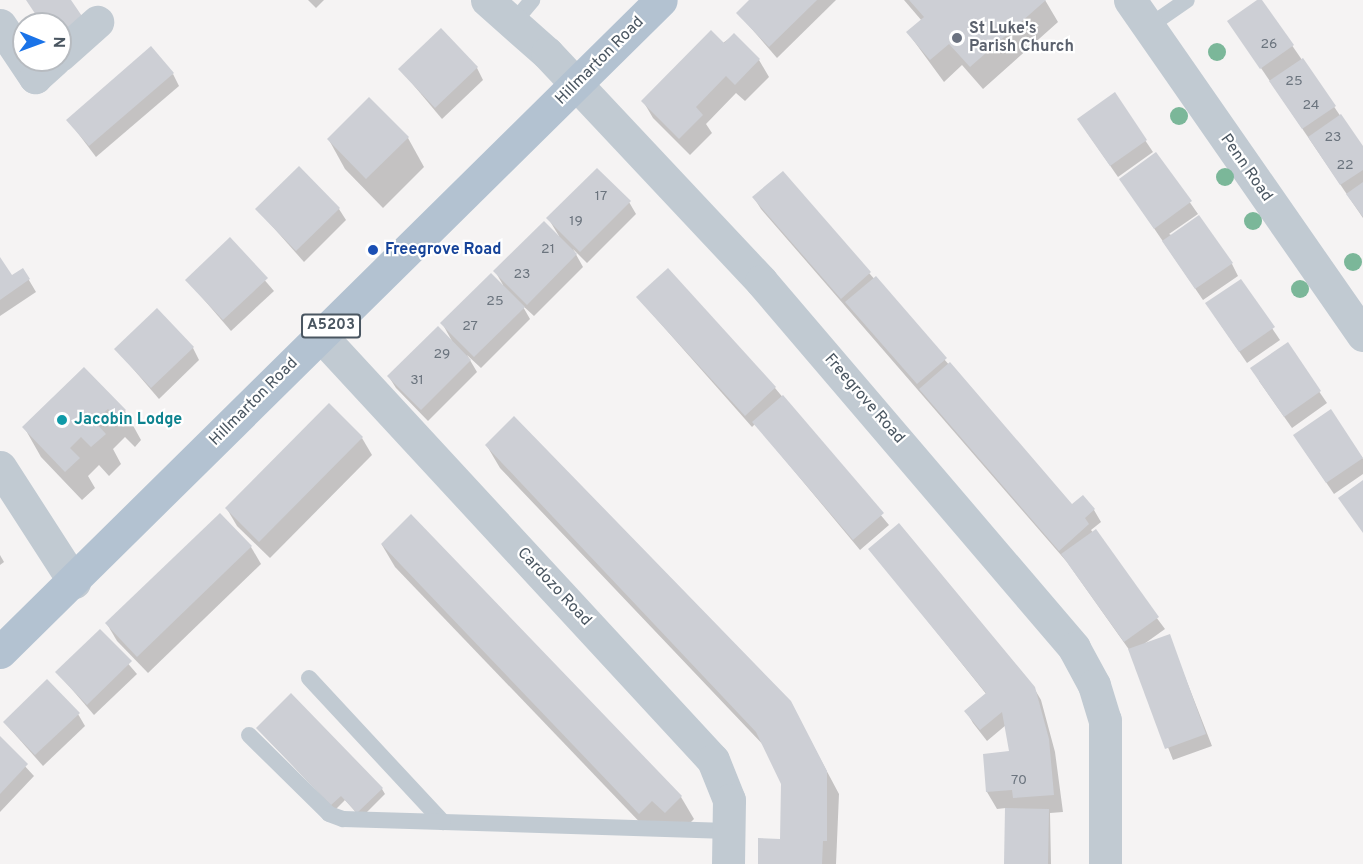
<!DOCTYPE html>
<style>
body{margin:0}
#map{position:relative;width:1363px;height:864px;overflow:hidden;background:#f5f3f3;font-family:Overpass,sans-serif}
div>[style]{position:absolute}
.shadow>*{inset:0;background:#0003}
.building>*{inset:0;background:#cdcfd5}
.service>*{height:16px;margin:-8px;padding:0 8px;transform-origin:8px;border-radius:8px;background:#c1cad2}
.minor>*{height:33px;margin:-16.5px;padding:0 16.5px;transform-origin:16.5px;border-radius:16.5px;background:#c1cad2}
.primary>*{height:33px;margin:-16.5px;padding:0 16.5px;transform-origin:16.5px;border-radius:16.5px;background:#b3c2d1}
.trees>*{width:18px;height:18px;margin:-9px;border-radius:50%;background:#7bb799}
.dots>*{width:16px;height:16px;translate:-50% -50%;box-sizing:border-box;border:3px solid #fff;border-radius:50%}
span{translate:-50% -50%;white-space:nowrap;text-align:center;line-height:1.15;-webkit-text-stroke:4.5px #fff;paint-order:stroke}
.number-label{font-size:14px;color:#6b747e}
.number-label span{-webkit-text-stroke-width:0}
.shield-label span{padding:2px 4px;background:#fff;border:2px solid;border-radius:4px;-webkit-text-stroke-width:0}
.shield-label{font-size:15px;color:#4a5661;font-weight:700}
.worship-label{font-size:16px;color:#5b616d;font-weight:700}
.left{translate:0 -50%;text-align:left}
.street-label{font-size:16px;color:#4a5661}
.transit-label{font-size:16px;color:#164399;font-weight:700}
.culture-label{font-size:16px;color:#0d838f;font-weight:700}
.north{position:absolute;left:12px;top:12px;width:60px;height:60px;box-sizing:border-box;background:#fff;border:2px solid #b7bbc0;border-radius:50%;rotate:91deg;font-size:16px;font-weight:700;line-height:24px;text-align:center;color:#4a5661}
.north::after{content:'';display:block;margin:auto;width:21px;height:27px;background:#1a73e8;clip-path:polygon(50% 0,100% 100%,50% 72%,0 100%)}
</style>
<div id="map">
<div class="shadow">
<div style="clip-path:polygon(308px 0,324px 0,316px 8px)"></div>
<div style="clip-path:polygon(752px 0,836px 0,777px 58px,738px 13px)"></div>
<div style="clip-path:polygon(904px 0,1045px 0,1058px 22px,983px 89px,962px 65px,944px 82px,908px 33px,922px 21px)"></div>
<div style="clip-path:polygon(1261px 0,1363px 149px,1363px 218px,1229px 21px)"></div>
<div style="clip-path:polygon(734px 35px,759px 60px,769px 77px,745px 101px,736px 93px,706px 124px,712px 133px,690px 155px,653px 118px,643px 101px)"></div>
<div style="clip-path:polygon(477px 68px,483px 80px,442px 119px,400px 69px)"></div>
<div style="clip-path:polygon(173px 74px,179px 86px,96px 157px,68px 120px)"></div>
<div style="clip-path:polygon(1114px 94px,1153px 152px,1118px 177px,1086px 131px)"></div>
<div style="clip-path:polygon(408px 138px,424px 167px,383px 208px,345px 169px,329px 140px)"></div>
<div style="clip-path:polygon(1156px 154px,1198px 214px,1169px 234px,1232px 264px,1238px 276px,1203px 300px,1121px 180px)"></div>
<div style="clip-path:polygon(782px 173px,1072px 506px,1083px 497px,1094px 510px,1101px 522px,1091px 530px,1165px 629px,1144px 644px,1169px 636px,1212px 746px,1173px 760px,1130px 651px,1067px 562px,761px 209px,754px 198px)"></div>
<div style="clip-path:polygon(629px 202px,636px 214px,587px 263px,573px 249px,583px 267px,534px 316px,522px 305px,530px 319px,481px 368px,467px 355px,477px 372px,428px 421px,396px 388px,389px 377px,452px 341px,442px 323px,503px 285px,495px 271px,559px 236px,548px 218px)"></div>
<div style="clip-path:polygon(257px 209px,339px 209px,346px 220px,304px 262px)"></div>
<div style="clip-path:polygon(230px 240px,274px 291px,231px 331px,187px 280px)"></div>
<div style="clip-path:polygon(0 259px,12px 277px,23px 270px,36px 292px,0 316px)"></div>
<div style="clip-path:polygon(1240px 281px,1280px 340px,1247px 363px,1214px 315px)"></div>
<div style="clip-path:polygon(638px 298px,775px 388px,889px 525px,860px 550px,755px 424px,752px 427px)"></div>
<div style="clip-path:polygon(1287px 345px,1327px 403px,1292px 428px,1259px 381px)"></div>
<div style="clip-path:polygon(193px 348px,199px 360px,159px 399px,116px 349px)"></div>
<div style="clip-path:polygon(84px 369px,125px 411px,141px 440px,135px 447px,125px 437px,113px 449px,121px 464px,109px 476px,99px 465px,88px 476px,95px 488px,82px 500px,41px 457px,24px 427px)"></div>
<div style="clip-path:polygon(1331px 411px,1363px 459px,1363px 474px,1334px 494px,1302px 447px)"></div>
<div style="clip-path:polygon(362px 438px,372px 455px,270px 558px,237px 526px,227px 509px)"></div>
<div style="clip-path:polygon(487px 446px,790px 702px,839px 794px,836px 864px,760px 864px,782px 840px,783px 783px,767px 749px,500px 468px)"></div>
<div style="clip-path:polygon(220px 515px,251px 547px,261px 564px,148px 673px,117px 641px,107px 624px)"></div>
<div style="clip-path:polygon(411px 516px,681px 797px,694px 819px,678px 835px,652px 835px,395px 567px,382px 545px)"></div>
<div style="clip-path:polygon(870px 549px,1034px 688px,1041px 700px,1055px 752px,1063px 812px,1050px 813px,1051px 864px,1005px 864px,1006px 808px,997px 809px,987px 792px,984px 755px,1011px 753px,1006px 725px,987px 741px,973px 723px,966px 711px,987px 695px)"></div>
<div style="clip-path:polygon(0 555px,4px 562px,0 565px)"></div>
<div style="clip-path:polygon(100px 631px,137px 674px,94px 715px,57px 672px)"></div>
<div style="clip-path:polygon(78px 714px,85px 726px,43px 766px,4px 722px)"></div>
<div style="clip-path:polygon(257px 728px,382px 789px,385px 794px,361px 818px,345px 800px,335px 810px)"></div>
<div style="clip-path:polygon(0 739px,34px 776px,0 812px)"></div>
</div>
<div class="building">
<div style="clip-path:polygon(26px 0,71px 0,88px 25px,60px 45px,60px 24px,42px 24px)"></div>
<div style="clip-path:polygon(749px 0,817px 0,769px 47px,736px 13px)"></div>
<div style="clip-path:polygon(909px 0,1046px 0,970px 67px,949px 44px,930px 60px,906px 32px,924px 17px)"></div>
<div style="clip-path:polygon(1257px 0,1262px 0,1294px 45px,1260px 69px,1227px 21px)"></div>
<div style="clip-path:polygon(441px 28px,478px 67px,435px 108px,398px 69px)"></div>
<div style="clip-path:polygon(711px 30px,724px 43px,734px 33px,760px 59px,735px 85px,726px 76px,696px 107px,703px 115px,679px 139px,641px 101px)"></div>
<div style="clip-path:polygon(151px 46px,174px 73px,89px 146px,66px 120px)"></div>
<div style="clip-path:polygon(1303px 58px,1336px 106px,1302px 129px,1269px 81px)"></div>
<div style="clip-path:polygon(1115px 92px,1147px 140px,1110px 166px,1077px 119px)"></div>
<div style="clip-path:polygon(369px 97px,409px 137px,366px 179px,327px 139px)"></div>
<div style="clip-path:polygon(1341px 114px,1363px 146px,1363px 170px,1340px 185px,1308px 137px)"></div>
<div style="clip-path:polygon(1156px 152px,1192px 201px,1154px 229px,1119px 179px)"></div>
<div style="clip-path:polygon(299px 166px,340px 208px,296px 251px,255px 209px)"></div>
<div style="clip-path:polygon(597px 168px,631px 201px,580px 252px,546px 218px)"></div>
<div style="clip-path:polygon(783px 171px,871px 272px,841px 299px,752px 197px)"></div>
<div style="clip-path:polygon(1363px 182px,1363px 217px,1346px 194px)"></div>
<div style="clip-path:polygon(1199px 215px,1233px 263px,1195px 289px,1162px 241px)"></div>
<div style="clip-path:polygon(544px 221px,577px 254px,527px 305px,493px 271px)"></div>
<div style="clip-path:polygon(230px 237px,268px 278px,223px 320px,185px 280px)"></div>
<div style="clip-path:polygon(0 257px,12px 275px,23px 268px,30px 279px,0 300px)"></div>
<div style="clip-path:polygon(668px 268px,776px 387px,745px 416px,636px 297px)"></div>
<div style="clip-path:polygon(491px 273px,525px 307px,474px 357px,440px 323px)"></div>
<div style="clip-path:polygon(876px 276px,947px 358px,917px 384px,845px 302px)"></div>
<div style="clip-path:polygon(1241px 279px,1275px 327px,1239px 352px,1205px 303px)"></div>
<div style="clip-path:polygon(157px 308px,194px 347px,151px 388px,114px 349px)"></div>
<div style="clip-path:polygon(438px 326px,471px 360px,421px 410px,387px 376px)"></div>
<div style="clip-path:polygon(1288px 342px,1321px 391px,1284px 417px,1250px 368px)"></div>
<div style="clip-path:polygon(950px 362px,1072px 504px,1083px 495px,1095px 509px,1085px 518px,1089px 524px,1059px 551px,919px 389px)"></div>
<div style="clip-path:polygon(84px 367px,126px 410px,117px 419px,108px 409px,94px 421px,106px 434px,91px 447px,81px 437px,70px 448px,80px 458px,65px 472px,22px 427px)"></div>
<div style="clip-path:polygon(783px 395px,884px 513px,853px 540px,752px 422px)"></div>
<div style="clip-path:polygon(329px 403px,363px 437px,259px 542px,225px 508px)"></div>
<div style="clip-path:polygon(1331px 409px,1363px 458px,1326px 483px,1293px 435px)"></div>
<div style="clip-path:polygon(514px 416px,791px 701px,827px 771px,827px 841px,823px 841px,822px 864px,758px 864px,758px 838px,780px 839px,781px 784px,756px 732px,485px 445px)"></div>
<div style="clip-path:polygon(1363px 480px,1363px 533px,1338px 498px)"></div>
<div style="clip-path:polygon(220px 513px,252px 546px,137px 657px,105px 623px)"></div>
<div style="clip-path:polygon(411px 514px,682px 796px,665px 813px,652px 801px,639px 814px,381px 544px)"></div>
<div style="clip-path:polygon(899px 523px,1035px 687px,1049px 739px,1054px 795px,1013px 798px,1012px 790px,986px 792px,983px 754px,1009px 751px,1002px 712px,980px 730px,964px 711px,986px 693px,868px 549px)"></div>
<div style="clip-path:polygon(1096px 529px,1159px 617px,1124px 642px,1061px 554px)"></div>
<div style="clip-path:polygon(100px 629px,132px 661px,87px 705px,55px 672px)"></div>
<div style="clip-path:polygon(1170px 634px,1206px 734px,1165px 749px,1128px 649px)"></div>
<div style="clip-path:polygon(47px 679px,80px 713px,35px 755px,3px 722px)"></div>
<div style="clip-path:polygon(291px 693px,383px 788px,357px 813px,341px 796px,331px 805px,256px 728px)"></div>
<div style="clip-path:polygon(0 736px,28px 764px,0 794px)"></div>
<div style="clip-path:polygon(1005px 808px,1049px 809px,1048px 864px,1004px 864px)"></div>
</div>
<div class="service">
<div style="left:513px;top:23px;width:30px;rotate:-50deg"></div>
<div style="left:1148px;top:27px;width:47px;rotate:-34.7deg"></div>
<div style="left:309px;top:678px;width:197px;rotate:47.1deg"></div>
<div style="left:443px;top:822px;width:285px;rotate:1.8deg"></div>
<div style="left:249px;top:735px;width:112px;rotate:44.6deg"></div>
<div style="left:329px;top:814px;width:15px;rotate:20deg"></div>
<div style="left:343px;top:819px;width:100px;rotate:1.7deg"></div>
</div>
<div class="minor">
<div style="left:487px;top:0;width:80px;rotate:41.5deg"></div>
<div style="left:547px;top:53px;width:313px;rotate:46.8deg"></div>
<div style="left:761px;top:281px;width:482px;rotate:49.5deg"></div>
<div style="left:1074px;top:648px;width:42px;rotate:61.6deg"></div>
<div style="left:1094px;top:685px;width:37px;rotate:73deg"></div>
<div style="left:1105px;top:720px;width:144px;rotate:90deg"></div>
<div style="left:1130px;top:0;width:408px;rotate:55.2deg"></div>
<div style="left:0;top:25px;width:63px;rotate:56.1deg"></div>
<div style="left:35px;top:77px;width:25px;rotate:-42deg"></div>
<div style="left:60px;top:55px;width:50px;rotate:-41.7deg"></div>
<div style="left:321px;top:336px;width:577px;rotate:47.25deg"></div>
<div style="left:713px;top:760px;width:43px;rotate:68.2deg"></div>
<div style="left:729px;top:800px;width:64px;rotate:90.9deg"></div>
<div style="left:0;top:467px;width:137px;rotate:57.2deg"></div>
</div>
<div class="primary">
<div style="left:0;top:652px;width:928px;rotate:-44.61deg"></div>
</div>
<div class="trees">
<div style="left:1217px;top:52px"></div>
<div style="left:1179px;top:116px"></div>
<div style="left:1225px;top:177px"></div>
<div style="left:1253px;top:221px"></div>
<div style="left:1353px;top:262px"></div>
<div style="left:1300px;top:289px"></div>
</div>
<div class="dots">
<div style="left:957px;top:38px;background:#6b7280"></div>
<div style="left:373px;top:250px;background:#1a4fb4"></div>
<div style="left:62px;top:420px;background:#0f9aa8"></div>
</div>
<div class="number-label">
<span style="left:1269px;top:45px">26</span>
<span style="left:1294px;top:82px">25</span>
<span style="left:1311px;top:106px">24</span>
<span style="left:1333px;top:138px">23</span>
<span style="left:1345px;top:166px">22</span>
<span style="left:601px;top:197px">17</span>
<span style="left:576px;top:222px">19</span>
<span style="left:548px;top:250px">21</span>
<span style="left:522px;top:275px">23</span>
<span style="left:495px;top:302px">25</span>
<span style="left:470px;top:327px">27</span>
<span style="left:442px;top:355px">29</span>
<span style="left:417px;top:381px">31</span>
<span style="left:1019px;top:781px">70</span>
</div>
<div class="shield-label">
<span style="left:331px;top:326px">A5203</span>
</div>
<div class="worship-label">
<span class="left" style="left:969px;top:38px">St Luke's<br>Parish Church</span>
</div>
<div class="street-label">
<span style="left:600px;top:61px;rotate:-45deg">Hillmarton Road</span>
<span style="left:1246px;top:168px;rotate:55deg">Penn Road</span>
<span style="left:864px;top:399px;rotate:49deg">Freegrove Road</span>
<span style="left:254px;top:402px;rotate:-45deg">Hillmarton Road</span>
<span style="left:554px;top:587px;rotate:47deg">Cardozo Road</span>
</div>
<div class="transit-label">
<span class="left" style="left:385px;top:250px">Freegrove Road</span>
</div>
<div class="culture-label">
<span class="left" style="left:74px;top:420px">Jacobin Lodge</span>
</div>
<div class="north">N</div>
</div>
